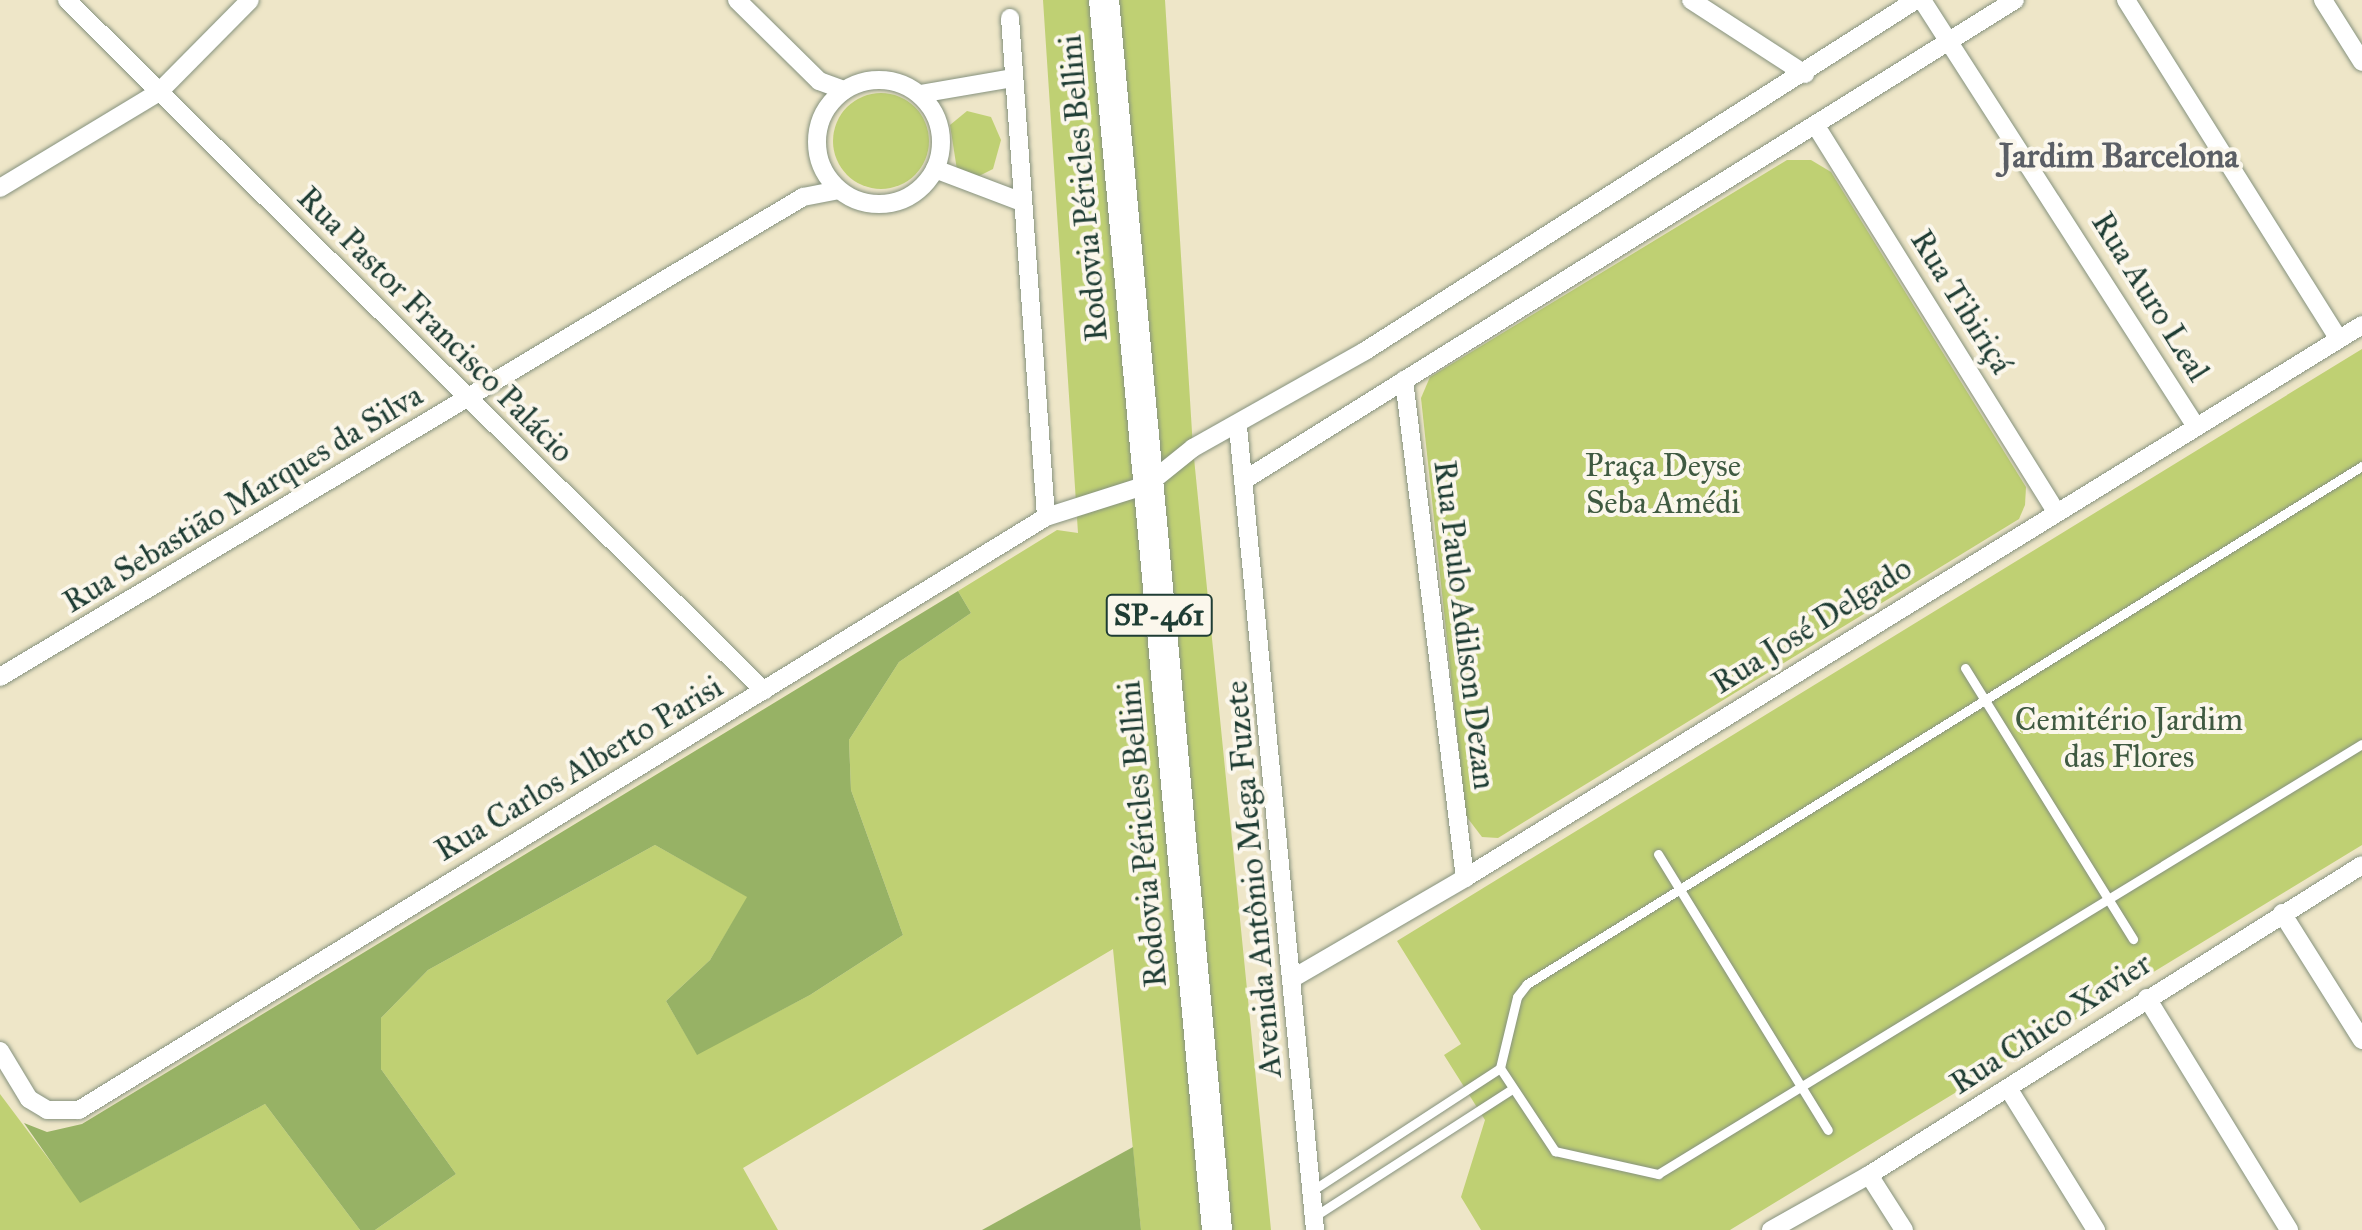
<!DOCTYPE html>
<meta charset="utf-8">
<style>
body{margin:0}
#map{position:relative;width:2362px;height:1230px;overflow:hidden;background:#eee6c8;font-family:"IM FELL Great Primer",serif}
div>[style]{position:absolute}
.green>*{inset:0;background:#bfd073}
.round{border-radius:50%}
.forest>*{inset:0;background:#97b265}
.roads{filter:drop-shadow(0 0 2px #86927e) drop-shadow(0 0 2px #86927e)}
.lane>*{height:9px;margin:-4.5px;padding:0 4.5px;transform-origin:4.5px;border-radius:4.5px;background:#fff}
.street>*{height:18px;margin:-9px;padding:0 9px;transform-origin:9px;border-radius:9px;background:#fff}
.street>.ring{margin:-9px;padding:0;box-sizing:content-box;background:none;border:18px solid #fff;border-radius:50%}
.primary>*{height:30px;margin:-15px;padding:0 15px;transform-origin:15px;border-radius:15px;background:#fff}
span{translate:-50% -50%;white-space:nowrap;text-align:center;line-height:1.15;-webkit-text-stroke:8px #fbf7ec;paint-order:stroke}
.shield-label span{padding:2px 6px;background:#fbf7ec;border:2px solid;border-radius:6px;-webkit-text-stroke-width:0}
.shield-label{font-size:30px;color:#1f3d34;font-weight:700}
.street-label{font-size:32px;color:#1f3d34}
.park-label{font-size:32px;color:#3f5a41}
.neighbourhood-label{font-size:34px;color:#5b5f66;font-weight:700}
</style>
<div id="map">
<div class="green">
<div style="clip-path:polygon(1043px 0,1165px 0,1193px 448px,1271px 1230px,1141px 1230px,1113px 949px,743px 1168px,778px 1230px,375px 1230px,456px 1174px,381px 1069px,381px 1018px,428px 970px,655px 845px,748px 897px,710px 960px,666px 1001px,697px 1054px,810px 995px,903px 935px,851px 790px,849px 740px,899px 662px,971px 613px,958px 591px,1057px 530px,1078px 533px)"></div>
<div class="round" style="left:833px;top:93px;width:96px;height:96px"></div>
<div style="clip-path:polygon(967px 111px,991px 117px,1001px 140px,993px 169px,975px 178px,957px 170px,950px 125px)"></div>
<div style="clip-path:polygon(1787px 160px,1811px 160px,1831px 172px,2026px 487px,2025px 505px,2019px 519px,1498px 838px,1482px 837px,1466px 816px,1421px 398px,1430px 377px)"></div>
<div style="clip-path:polygon(2362px 349px,2362px 845px,1730px 1230px,1481px 1230px,1461px 1197px,1485px 1120px,1444px 1055px,1461px 1044px,1397px 941px)"></div>
<div style="clip-path:polygon(0 1094px,81px 1202px,265px 1104px,360px 1230px,0 1230px)"></div>
</div>
<div class="forest">
<div style="clip-path:polygon(958px 591px,971px 613px,899px 662px,849px 740px,851px 790px,903px 935px,810px 995px,697px 1055px,666px 1001px,710px 960px,747px 897px,655px 845px,428px 970px,381px 1018px,381px 1069px,456px 1174px,375px 1230px,360px 1230px,265px 1104px,80px 1203px,24px 1123px,47px 1132px,82px 1124px)"></div>
<div style="clip-path:polygon(1133px 1147px,1141px 1230px,982px 1230px)"></div>
</div>
<div class="roads">
<div class="lane">
<div style="left:2362px;top:466px;width:983px;rotate:148.19deg"></div>
<div style="left:1527px;top:984px;width:16px;rotate:128deg"></div>
<div style="left:1517px;top:997px;width:73px;rotate:103.5deg"></div>
<div style="left:1500px;top:1068px;width:100px;rotate:56.5deg"></div>
<div style="left:1555px;top:1151px;width:106px;rotate:12.6deg"></div>
<div style="left:1658px;top:1174px;width:825px;rotate:-31.42deg"></div>
<div style="left:1965px;top:668px;width:319px;rotate:58.2deg"></div>
<div style="left:1658px;top:854px;width:324px;rotate:58.4deg"></div>
<div style="left:1313px;top:1190px;width:223px;rotate:-33.1deg"></div>
<div style="left:1315px;top:1216px;width:234px;rotate:-32.8deg"></div>
</div>
<div class="street">
<div style="left:67px;top:0;width:981px;rotate:44.75deg"></div>
<div style="left:737px;top:0;width:115px;rotate:44.6deg"></div>
<div style="left:819px;top:81px;width:27px;rotate:20deg"></div>
<div style="left:1691px;top:0;width:136px;rotate:33deg"></div>
<div style="left:1922px;top:0;width:505px;rotate:57.29deg"></div>
<div style="left:2126px;top:0;width:399px;rotate:57.9deg"></div>
<div style="left:2323px;top:0;width:73px;rotate:57.8deg"></div>
<div style="left:1010px;top:18px;width:500px;rotate:85.87deg"></div>
<div class="ring" style="left:817px;top:80px;width:106px;height:106px"></div>
<div style="left:920px;top:94px;width:95px;rotate:-9.7deg"></div>
<div style="left:1816px;top:126px;width:452px;rotate:58.1deg"></div>
<div style="left:935px;top:169px;width:93px;rotate:20.8deg"></div>
<div style="left:0;top:188px;width:186px;rotate:-31.1deg"></div>
<div style="left:159px;top:92px;width:129px;rotate:-45.3deg"></div>
<div style="left:1404px;top:380px;width:502px;rotate:83.02deg"></div>
<div style="left:1238px;top:427px;width:807px;rotate:84.52deg"></div>
<div style="left:1246px;top:479px;width:906px;rotate:-31.92deg"></div>
<div style="left:0;top:677px;width:936px;rotate:-30.87deg"></div>
<div style="left:803px;top:197px;width:36px;rotate:-11deg"></div>
<div style="left:2282px;top:913px;width:150px;rotate:57.8deg"></div>
<div style="left:1295px;top:977px;width:197px;rotate:-30.2deg"></div>
<div style="left:1465px;top:878px;width:1054px;rotate:-31.65deg"></div>
<div style="left:2147px;top:998px;width:272px;rotate:58.5deg"></div>
<div style="left:0;top:1051px;width:56px;rotate:58.9deg"></div>
<div style="left:29px;top:1099px;width:21px;rotate:31deg"></div>
<div style="left:47px;top:1110px;width:32px"></div>
<div style="left:79px;top:1110px;width:1134px;rotate:-31.52deg"></div>
<div style="left:1046px;top:517px;width:106px;rotate:-17.6deg"></div>
<div style="left:1147px;top:485px;width:59px;rotate:-38.8deg"></div>
<div style="left:1193px;top:448px;width:197px;rotate:-29.4deg"></div>
<div style="left:1365px;top:351px;width:653px;rotate:-32.5deg"></div>
<div style="left:2008px;top:1088px;width:167px;rotate:58.2deg"></div>
<div style="left:1869px;top:1175px;width:65px;rotate:57.5deg"></div>
<div style="left:1771px;top:1230px;width:112px;rotate:-29.3deg"></div>
<div style="left:1869px;top:1175px;width:582px;rotate:-32.16deg"></div>
</div>
<div class="primary">
<div style="left:1104px;top:0;width:1235px;rotate:84.75deg"></div>
</div>
</div>
<div class="shield-label">
<span style="left:1159px;top:615px">SP-461</span>
</div>
<div class="street-label">
<span style="left:1084px;top:188px;rotate:-95deg">Rodovia Péricles Bellini</span>
<span style="left:2150px;top:297px;rotate:58deg">Rua Auro Leal</span>
<span style="left:1961px;top:302px;rotate:58deg">Rua Tibiriçá</span>
<span style="left:435px;top:325px;rotate:45deg">Rua Pastor Francisco Palácio</span>
<span style="left:243px;top:499px;rotate:-31deg">Rua Sebastião Marques da Silva</span>
<span style="left:1464px;top:625px;rotate:83deg">Rua Paulo Adilson Dezan</span>
<span style="left:1812px;top:626px;rotate:-32deg">Rua José Delgado</span>
<span style="left:579px;top:769px;rotate:-31deg">Rua Carlos Alberto Parisi</span>
<span style="left:1143px;top:834px;rotate:-95deg">Rodovia Péricles Bellini</span>
<span style="left:1254px;top:879px;rotate:-95deg">Avenida Antônio Mega Fuzete</span>
<span style="left:2051px;top:1024px;rotate:-33deg">Rua Chico Xavier</span>
</div>
<div class="park-label">
<span style="left:1663px;top:485px">Praça Deyse<br>Seba Amédi</span>
<span style="left:2129px;top:739px">Cemitério Jardim<br>das Flores</span>
</div>
<div class="neighbourhood-label">
<span style="left:2119px;top:156px">Jardim Barcelona</span>
</div>
</div>
